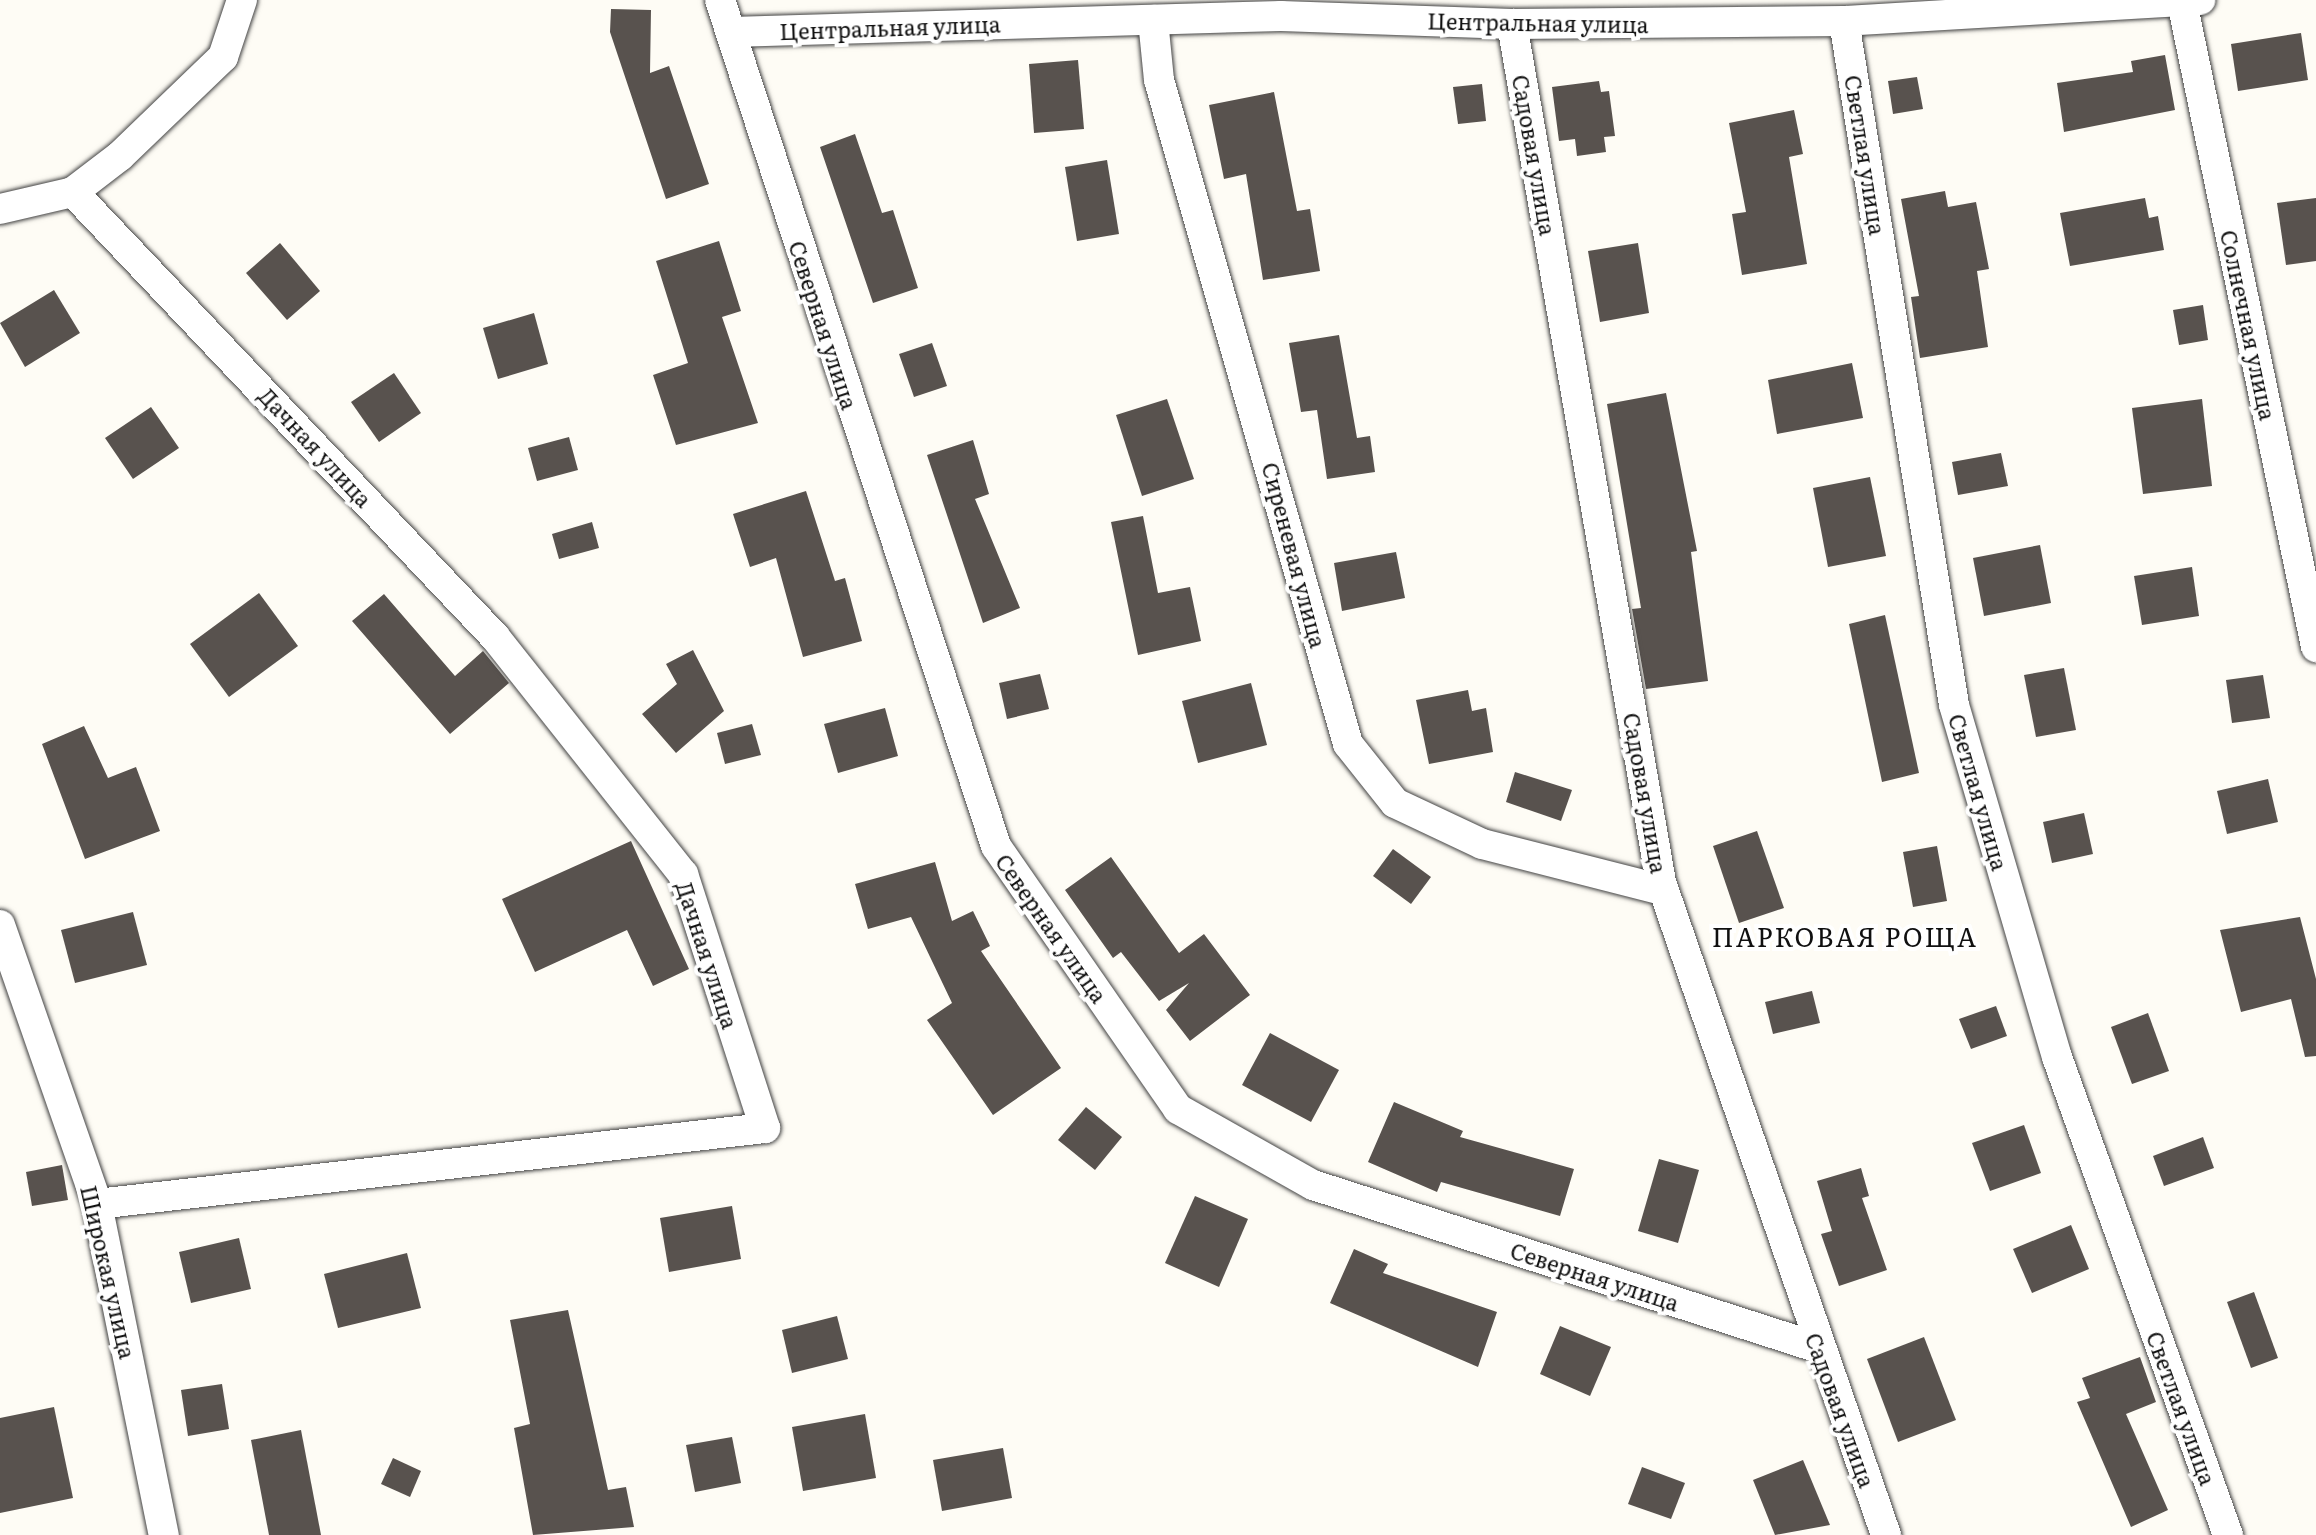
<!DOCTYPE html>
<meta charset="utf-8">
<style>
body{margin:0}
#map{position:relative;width:2316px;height:1535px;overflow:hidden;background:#fefcf5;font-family:Literata,serif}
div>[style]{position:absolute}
.building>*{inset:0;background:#58524e}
.roads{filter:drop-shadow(0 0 2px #434343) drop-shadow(0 0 2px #434343)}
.street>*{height:30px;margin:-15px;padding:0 15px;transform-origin:15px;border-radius:15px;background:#fff}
span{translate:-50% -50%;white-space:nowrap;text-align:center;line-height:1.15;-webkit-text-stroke:8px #fff;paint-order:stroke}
.street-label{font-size:22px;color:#101010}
.quarter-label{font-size:26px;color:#101010;letter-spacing:2px}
</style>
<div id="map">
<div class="building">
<div style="clip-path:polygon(611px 9px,651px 10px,650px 73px,669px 66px,709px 184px,666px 199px,610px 32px)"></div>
<div style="clip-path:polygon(2301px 33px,2308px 80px,2238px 91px,2231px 44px)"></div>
<div style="clip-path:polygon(2165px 55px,2175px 110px,2064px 132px,2057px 83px,2133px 72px,2131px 61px)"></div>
<div style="clip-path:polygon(1078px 60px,1084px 129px,1034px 133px,1029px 64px)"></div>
<div style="clip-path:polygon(1917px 77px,1923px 109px,1893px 114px,1888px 81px)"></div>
<div style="clip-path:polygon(1599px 81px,1601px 92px,1609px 91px,1615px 136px,1604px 137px,1606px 152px,1577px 156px,1575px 139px,1559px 141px,1552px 87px)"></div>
<div style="clip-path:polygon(1482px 84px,1486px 121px,1458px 124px,1453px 87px)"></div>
<div style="clip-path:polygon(1274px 92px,1297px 211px,1310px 209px,1320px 271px,1263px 280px,1246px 174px,1224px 179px,1209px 105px)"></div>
<div style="clip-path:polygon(1794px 110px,1803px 154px,1789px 157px,1807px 264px,1742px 275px,1732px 214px,1746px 212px,1729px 123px)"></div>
<div style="clip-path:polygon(855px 134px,882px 213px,893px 210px,918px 288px,873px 303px,820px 147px)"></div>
<div style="clip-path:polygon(1107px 160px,1119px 234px,1077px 241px,1065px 167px)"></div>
<div style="clip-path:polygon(1945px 191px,1948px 207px,1976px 202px,1989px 269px,1977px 271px,1988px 347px,1920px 358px,1911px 297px,1919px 296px,1901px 199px)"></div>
<div style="clip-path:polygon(2145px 198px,2149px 218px,2158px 216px,2164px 250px,2070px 266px,2060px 213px)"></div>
<div style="clip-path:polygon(2316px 198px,2316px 261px,2286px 265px,2277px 203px)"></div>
<div style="clip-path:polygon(719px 241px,741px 311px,722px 317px,758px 423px,676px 445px,653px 375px,688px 363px,656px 261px)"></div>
<div style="clip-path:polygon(280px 243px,320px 291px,287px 320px,246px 273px)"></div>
<div style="clip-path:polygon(1638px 243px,1649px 313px,1600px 322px,1588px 251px)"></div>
<div style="clip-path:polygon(54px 290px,80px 333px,25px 367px,0 323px)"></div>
<div style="clip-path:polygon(2203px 305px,2208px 340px,2179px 345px,2173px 310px)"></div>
<div style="clip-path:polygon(534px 313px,548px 364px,498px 379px,483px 328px)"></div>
<div style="clip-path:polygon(1339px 335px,1357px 438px,1370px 436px,1375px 472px,1327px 479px,1317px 410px,1301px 412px,1289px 343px)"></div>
<div style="clip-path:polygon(932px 343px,947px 386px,914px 397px,899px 354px)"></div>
<div style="clip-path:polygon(1852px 363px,1863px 418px,1777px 434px,1768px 380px)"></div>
<div style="clip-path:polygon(394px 373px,421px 413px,379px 442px,351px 402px)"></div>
<div style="clip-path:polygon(1666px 393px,1697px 551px,1691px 552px,1708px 681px,1646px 689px,1632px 609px,1641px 608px,1607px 404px)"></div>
<div style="clip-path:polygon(1167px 399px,1194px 479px,1142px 496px,1116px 415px)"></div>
<div style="clip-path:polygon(2202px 399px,2212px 486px,2143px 494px,2132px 408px)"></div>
<div style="clip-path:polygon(151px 407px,179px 448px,133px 479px,105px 438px)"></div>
<div style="clip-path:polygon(569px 437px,578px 470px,537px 481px,528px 448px)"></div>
<div style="clip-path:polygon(973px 440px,989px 494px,975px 499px,1020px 608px,983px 623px,927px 455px)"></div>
<div style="clip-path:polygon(2001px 453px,2008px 486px,1958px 495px,1952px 462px)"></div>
<div style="clip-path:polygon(1870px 477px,1886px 556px,1828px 567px,1813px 488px)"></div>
<div style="clip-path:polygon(806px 491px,835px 581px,845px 578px,862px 641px,803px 657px,776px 558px,750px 567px,733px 514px)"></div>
<div style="clip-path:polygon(1143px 516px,1158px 593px,1190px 587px,1201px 641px,1138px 655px,1111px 522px)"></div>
<div style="clip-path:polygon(592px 522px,599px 548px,559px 559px,552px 534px)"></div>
<div style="clip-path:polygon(2040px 545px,2051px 603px,1984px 616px,1973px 558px)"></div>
<div style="clip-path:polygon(1396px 552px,1405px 598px,1342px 611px,1334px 563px)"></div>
<div style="clip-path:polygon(2192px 567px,2199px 616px,2142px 625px,2134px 576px)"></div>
<div style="clip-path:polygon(259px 593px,298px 646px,229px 697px,190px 644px)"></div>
<div style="clip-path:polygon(384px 594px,455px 676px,483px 651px,509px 683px,450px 734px,352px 621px)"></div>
<div style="clip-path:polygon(1885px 615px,1919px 773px,1882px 782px,1849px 624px)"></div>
<div style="clip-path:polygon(693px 650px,724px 711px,676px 753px,642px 714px,677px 684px,666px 664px)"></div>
<div style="clip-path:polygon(2064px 668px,2076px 730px,2036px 737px,2024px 675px)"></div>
<div style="clip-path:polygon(1040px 674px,1049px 709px,1007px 719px,999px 683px)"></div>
<div style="clip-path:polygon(2263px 675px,2270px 718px,2232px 723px,2226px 680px)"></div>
<div style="clip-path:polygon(1251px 683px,1267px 745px,1198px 763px,1182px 701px)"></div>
<div style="clip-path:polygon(1468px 690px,1472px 711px,1486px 708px,1493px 752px,1429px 764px,1416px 700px)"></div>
<div style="clip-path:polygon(885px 708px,898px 756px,838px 773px,824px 724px)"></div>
<div style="clip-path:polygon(752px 724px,761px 755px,725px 764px,717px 733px)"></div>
<div style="clip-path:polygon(84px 726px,108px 778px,136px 767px,160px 831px,85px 859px,42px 744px)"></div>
<div style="clip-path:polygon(1515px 772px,1572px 790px,1561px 821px,1506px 802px)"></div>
<div style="clip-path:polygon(2268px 779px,2278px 822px,2227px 834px,2217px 791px)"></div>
<div style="clip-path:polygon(2084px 813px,2093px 854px,2052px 863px,2043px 822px)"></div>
<div style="clip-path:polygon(1757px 831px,1784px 908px,1739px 923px,1713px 846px)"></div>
<div style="clip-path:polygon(631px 841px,689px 969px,653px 986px,627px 930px,535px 972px,502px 899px)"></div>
<div style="clip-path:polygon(1937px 846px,1947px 901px,1913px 907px,1903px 852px)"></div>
<div style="clip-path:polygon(1393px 849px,1431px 877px,1411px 904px,1373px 876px)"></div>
<div style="clip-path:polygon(1111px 857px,1179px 953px,1204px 934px,1250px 995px,1190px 1041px,1166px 1010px,1189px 983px,1159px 1001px,1121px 952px,1113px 958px,1065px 890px)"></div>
<div style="clip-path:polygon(935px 862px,952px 921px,973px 911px,990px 946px,981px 951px,1061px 1068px,993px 1115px,927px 1020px,952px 1003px,911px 917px,868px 929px,855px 884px)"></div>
<div style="clip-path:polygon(133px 912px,147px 965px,75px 983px,61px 930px)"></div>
<div style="clip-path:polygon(2300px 917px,2316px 979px,2316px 1056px,2305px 1057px,2291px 999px,2241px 1012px,2220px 930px)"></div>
<div style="clip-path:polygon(1812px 991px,1820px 1023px,1773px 1034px,1765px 1002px)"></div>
<div style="clip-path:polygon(1996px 1006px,2007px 1036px,1971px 1049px,1959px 1019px)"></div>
<div style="clip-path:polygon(2148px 1013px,2169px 1071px,2132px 1084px,2111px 1027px)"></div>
<div style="clip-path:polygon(1270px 1033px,1339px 1070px,1311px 1122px,1242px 1085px)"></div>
<div style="clip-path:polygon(1394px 1102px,1463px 1131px,1460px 1137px,1574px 1169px,1560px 1216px,1441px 1182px,1437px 1192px,1368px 1162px)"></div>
<div style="clip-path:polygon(1086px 1107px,1122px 1137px,1095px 1170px,1058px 1140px)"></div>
<div style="clip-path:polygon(2024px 1125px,2041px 1173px,1990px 1191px,1972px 1143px)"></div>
<div style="clip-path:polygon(2203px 1137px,2214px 1168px,2164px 1186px,2153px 1156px)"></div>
<div style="clip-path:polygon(1659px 1159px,1699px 1170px,1678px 1243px,1638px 1231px)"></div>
<div style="clip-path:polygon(62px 1165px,68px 1200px,32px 1206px,26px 1172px)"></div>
<div style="clip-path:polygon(1861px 1168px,1869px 1196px,1862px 1198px,1887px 1270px,1839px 1286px,1821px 1234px,1832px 1231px,1817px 1181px)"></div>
<div style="clip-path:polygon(1195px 1196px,1248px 1219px,1219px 1287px,1165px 1263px)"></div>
<div style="clip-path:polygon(732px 1206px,741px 1259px,669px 1272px,660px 1218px)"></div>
<div style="clip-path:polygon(2071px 1225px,2089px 1269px,2032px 1293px,2013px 1249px)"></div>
<div style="clip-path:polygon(239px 1238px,251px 1289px,191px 1303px,179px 1252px)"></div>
<div style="clip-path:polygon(1354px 1249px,1388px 1264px,1383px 1273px,1497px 1312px,1478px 1367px,1330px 1303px)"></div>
<div style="clip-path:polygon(407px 1253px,421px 1308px,338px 1328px,324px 1274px)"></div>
<div style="clip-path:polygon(2254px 1292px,2278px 1358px,2251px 1368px,2227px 1302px)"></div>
<div style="clip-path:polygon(568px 1310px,608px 1490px,626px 1487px,634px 1527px,533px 1535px,514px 1428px,530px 1424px,510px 1320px)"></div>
<div style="clip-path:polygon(837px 1316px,848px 1359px,792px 1373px,782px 1330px)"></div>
<div style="clip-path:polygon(1560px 1326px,1611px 1347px,1590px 1396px,1540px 1374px)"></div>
<div style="clip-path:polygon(1924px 1337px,1956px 1420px,1898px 1442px,1867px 1359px)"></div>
<div style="clip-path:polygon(2140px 1357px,2156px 1402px,2126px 1414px,2168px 1510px,2131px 1527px,2077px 1402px,2090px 1398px,2082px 1378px)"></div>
<div style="clip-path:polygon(222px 1384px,229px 1429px,188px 1436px,181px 1390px)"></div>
<div style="clip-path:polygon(54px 1407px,73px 1498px,0 1513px,0 1418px)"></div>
<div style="clip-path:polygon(865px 1414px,876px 1478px,803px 1491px,792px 1427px)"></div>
<div style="clip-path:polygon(301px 1430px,321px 1535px,269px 1535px,251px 1440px)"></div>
<div style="clip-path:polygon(732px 1437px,741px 1483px,695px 1492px,686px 1445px)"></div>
<div style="clip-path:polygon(1003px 1448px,1012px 1498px,942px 1511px,933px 1460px)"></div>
<div style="clip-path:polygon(393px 1458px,421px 1471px,410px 1497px,381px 1484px)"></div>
<div style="clip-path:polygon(1803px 1460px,1830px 1525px,1775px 1535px,1753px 1480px)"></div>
<div style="clip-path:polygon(1642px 1467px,1685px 1483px,1671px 1519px,1628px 1504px)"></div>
</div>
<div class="roads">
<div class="street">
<div style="left:720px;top:0;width:890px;rotate:71.93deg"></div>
<div style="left:996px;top:846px;width:320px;rotate:55.3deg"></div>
<div style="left:1178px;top:1109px;width:155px;rotate:29.4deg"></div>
<div style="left:1313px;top:1185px;width:532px;rotate:17.86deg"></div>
<div style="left:2182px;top:2px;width:659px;rotate:78.26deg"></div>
<div style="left:1153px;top:20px;width:60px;rotate:84.3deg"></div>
<div style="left:1159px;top:80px;width:690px;rotate:74.11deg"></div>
<div style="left:1348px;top:744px;width:75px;rotate:51.5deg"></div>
<div style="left:1395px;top:803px;width:96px;rotate:25.2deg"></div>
<div style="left:1482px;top:844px;width:187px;rotate:14.3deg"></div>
<div style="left:1844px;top:21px;width:693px;rotate:80.86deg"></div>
<div style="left:1954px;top:705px;width:367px;rotate:73.7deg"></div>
<div style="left:2057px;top:1057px;width:508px;rotate:70.32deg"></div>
<div style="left:1512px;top:24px;width:871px;rotate:80.15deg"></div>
<div style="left:1661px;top:882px;width:691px;rotate:70.99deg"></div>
<div style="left:731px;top:32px;width:550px;rotate:-1.67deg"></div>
<div style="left:1281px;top:16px;width:231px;rotate:2deg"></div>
<div style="left:1512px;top:24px;width:332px;rotate:-0.5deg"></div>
<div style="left:1844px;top:21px;width:357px;rotate:-3.4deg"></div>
<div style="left:73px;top:192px;width:613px;rotate:46.52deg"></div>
<div style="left:495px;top:637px;width:303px;rotate:51.6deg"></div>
<div style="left:683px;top:874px;width:267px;rotate:72.1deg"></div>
<div style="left:765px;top:1128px;width:672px;rotate:173.51deg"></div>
<div style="left:0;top:209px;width:75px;rotate:-13.1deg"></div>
<div style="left:73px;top:192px;width:59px;rotate:-37.5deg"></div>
<div style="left:120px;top:156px;width:143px;rotate:-43.9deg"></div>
<div style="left:223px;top:57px;width:60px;rotate:-71.6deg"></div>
<div style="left:0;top:925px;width:295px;rotate:70.8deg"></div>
<div style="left:97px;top:1204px;width:338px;rotate:78.6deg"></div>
</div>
</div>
<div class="street-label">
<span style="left:1538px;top:22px;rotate:1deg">Центральная улица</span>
<span style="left:890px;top:27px;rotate:-2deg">Центральная улица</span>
<span style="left:1535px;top:155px;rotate:80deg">Садовая улица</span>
<span style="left:1866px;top:155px;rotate:81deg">Светлая улица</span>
<span style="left:824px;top:325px;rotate:72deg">Северная улица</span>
<span style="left:2249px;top:325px;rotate:78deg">Солнечная улица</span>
<span style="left:316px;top:447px;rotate:47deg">Дачная улица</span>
<span style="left:1295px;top:555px;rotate:75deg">Сиреневая улица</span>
<span style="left:1979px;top:792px;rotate:74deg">Светлая улица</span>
<span style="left:1646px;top:793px;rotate:80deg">Садовая улица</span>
<span style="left:1052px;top:928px;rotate:55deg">Северная улица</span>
<span style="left:708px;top:955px;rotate:72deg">Дачная улица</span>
<span style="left:109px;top:1272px;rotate:77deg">Широкая улица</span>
<span style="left:1595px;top:1276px;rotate:18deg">Северная улица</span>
<span style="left:2182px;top:1408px;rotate:70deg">Светлая улица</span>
<span style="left:1841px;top:1410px;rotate:70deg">Садовая улица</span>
</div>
<div class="quarter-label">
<span style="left:1845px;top:936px">ПАРКОВАЯ РОЩА</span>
</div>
</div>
